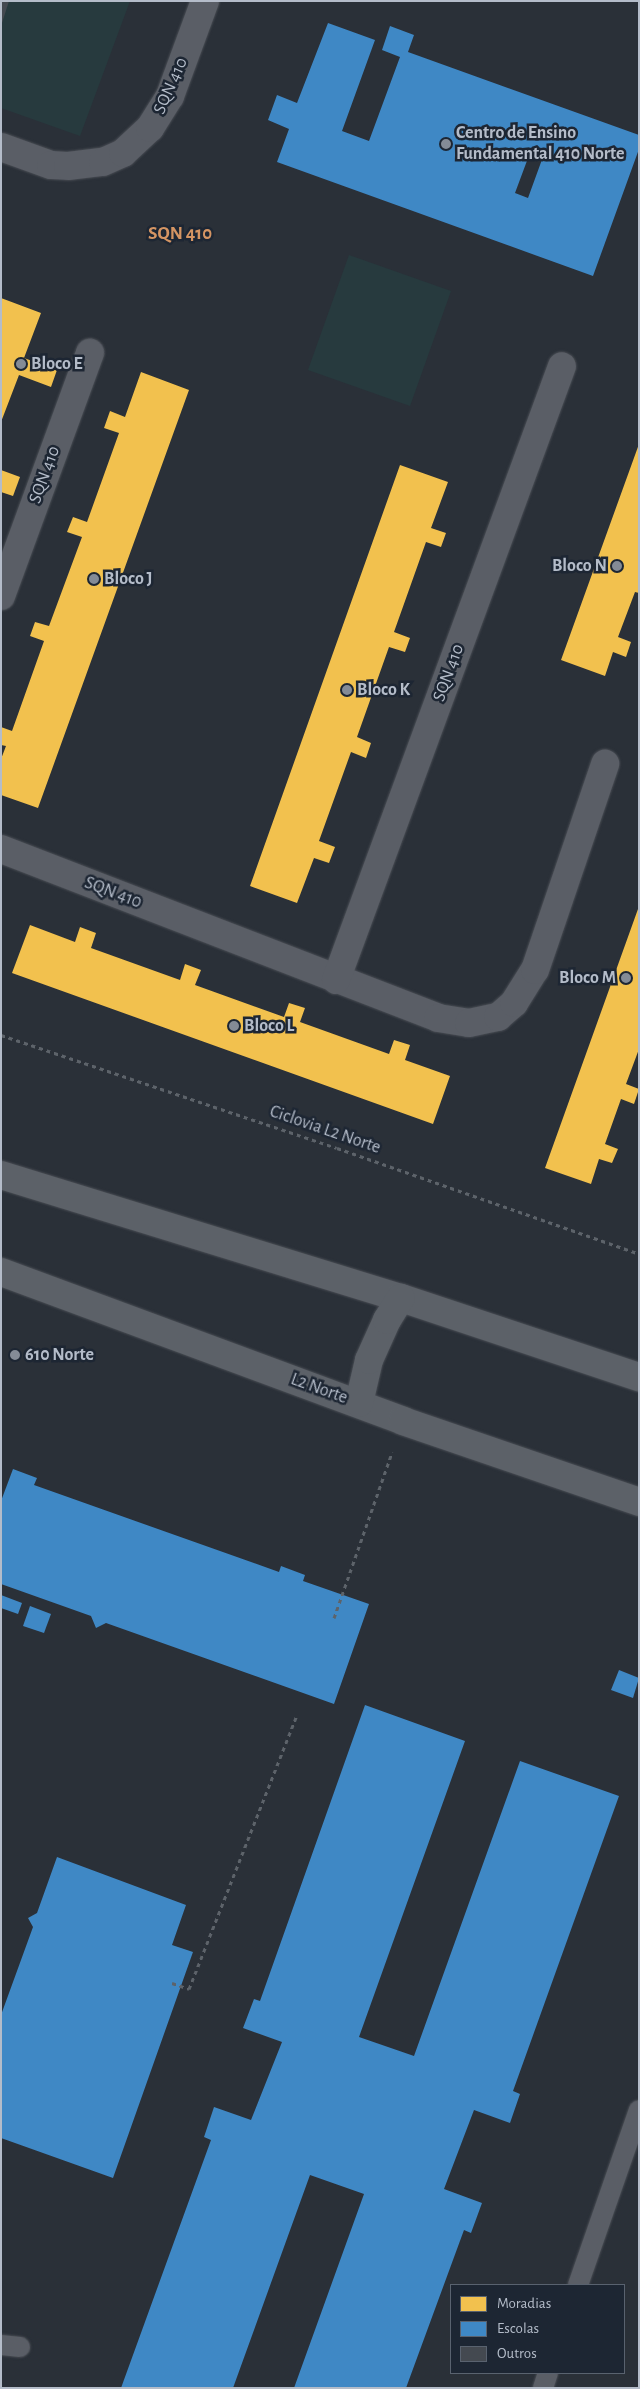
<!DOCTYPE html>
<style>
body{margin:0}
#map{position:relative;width:640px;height:2389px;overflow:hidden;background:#2a3038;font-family:"Alegreya Sans",sans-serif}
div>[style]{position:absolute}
.green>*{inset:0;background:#273a3e}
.homes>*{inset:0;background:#f2c14e}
.schools>*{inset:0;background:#3f88c5}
.building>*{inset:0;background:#444950}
.path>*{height:3px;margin-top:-1.5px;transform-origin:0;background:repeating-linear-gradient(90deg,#5d636a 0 4px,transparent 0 8px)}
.roads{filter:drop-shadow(0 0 1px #484c53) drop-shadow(0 0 1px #484c53)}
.service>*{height:20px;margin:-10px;padding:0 10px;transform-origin:10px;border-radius:10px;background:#5a5e66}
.minor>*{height:28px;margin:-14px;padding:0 14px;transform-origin:14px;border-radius:14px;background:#5a5e66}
.primary>*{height:28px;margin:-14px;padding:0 14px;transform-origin:14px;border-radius:14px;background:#5c6168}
.dots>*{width:14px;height:14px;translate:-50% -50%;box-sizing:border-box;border:2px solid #1d2633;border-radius:50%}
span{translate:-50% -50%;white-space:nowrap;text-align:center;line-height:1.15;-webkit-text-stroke:5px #1d2633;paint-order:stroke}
.street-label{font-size:18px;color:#b4bcc9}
.poi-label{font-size:18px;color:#b4bcc9;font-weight:700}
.left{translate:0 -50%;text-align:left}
.right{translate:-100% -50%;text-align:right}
.neighbourhood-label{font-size:19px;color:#d59563;font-weight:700}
.frame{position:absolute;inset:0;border:2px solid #b4bcc9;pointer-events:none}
.legend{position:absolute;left:450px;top:2284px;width:175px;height:90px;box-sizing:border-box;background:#1d2633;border:1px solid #59626f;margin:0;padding:6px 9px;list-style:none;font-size:15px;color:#b4bcc9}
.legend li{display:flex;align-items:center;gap:10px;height:25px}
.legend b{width:25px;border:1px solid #59626f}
</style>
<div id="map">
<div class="green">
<div style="clip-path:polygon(1px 1px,130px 1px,80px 136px,1px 108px)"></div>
<div style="clip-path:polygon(349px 255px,451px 291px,410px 406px,308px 370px)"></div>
</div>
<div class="homes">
<div style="clip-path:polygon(1px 298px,41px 313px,24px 358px,57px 370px,51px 387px,19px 375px,1px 422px)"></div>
<div style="clip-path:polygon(141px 372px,189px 390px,38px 808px,1px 795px,1px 759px,6px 746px,1px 745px,1px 727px,12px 731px,44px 641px,30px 636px,35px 622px,49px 626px,82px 537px,67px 532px,73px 517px,87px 522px,119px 433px,104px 428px,110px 411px,125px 417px)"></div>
<div style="clip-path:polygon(639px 444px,639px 593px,635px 592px,618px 637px,631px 642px,626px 657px,613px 652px,605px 676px,561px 660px)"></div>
<div style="clip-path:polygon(400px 465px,448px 482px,431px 528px,446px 533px,441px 547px,426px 542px,394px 632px,410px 638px,405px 652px,389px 647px,357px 737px,371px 743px,366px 758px,351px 752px,319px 841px,335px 847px,329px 863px,314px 858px,297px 903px,250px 886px)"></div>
<div style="clip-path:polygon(1px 470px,20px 477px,13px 496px,1px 492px)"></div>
<div style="clip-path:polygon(638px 909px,639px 1049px,626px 1084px,639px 1089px,634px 1104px,621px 1099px,605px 1144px,618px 1149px,612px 1163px,599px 1159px,591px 1184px,545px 1168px)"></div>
<div style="clip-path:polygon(30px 925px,75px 942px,80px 927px,96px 933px,91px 948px,180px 980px,185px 964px,201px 970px,195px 985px,284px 1017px,289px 1003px,305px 1008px,300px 1022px,389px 1054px,394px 1040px,410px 1045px,405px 1060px,450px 1076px,433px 1124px,12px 973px)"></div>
</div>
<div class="schools">
<div style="clip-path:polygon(evenodd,328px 23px,375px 40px,342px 131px,369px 141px,400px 57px,382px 50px,390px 26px,414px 35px,408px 52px,639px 135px,639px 149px,593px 276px,277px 162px,289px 129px,268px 120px,277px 95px,297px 103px,328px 23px,531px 150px,544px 154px,528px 198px,515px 193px,531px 150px)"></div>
<div style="clip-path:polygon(13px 1469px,37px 1478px,34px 1485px,279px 1572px,281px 1566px,305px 1575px,303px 1581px,369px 1604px,334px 1704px,106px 1623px,96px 1628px,91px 1616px,1px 1584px,1px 1501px)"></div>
<div style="clip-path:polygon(1px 1595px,22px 1603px,18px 1614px,1px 1608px)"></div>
<div style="clip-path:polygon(30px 1606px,51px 1614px,44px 1633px,23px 1626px)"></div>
<div style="clip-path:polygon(619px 1670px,639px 1678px,633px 1698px,611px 1690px)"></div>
<div style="clip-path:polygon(365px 1705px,465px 1741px,359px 2037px,414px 2056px,520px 1761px,619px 1796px,513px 2091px,520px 2094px,510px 2123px,474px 2110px,444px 2189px,482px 2203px,471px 2233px,464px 2230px,406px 2388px,294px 2388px,364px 2194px,310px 2175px,233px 2388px,121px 2388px,211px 2140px,204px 2137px,214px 2107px,251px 2120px,282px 2042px,243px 2028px,254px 1999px,260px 2001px)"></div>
<div style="clip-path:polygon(57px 1857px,186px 1905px,172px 1945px,193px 1952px,113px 2178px,1px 2138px,1px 2015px,33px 1927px,28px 1918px,37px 1913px)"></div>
</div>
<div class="building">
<div style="clip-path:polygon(1px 1px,9px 1px,2px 23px,1px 23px)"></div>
</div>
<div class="path">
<div style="left:1px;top:1035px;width:354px;rotate:18.6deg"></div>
<div style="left:337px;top:1148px;width:320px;rotate:19.3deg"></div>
<div style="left:334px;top:1618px;width:176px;rotate:-70.7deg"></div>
<div style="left:172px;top:1983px;width:18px;rotate:19deg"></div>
<div style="left:189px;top:1989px;width:295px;rotate:-68.5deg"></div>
</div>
<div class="roads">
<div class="service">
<div style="left:578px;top:2285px;width:185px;rotate:-70.8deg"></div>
<div style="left:1px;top:2345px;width:19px;rotate:6deg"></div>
<div style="left:543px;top:2388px;width:16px;rotate:-72deg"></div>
</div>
<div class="minor">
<div style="left:1px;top:147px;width:53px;rotate:19.8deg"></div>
<div style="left:51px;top:165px;width:17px;rotate:3deg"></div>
<div style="left:68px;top:166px;width:35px;rotate:-7deg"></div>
<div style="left:103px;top:162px;width:22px;rotate:-24deg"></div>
<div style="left:123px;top:153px;width:37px;rotate:-43deg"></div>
<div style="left:150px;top:128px;width:38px;rotate:-58deg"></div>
<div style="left:170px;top:96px;width:101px;rotate:-69.8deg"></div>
<div style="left:1px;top:596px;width:259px;rotate:-69.9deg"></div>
<div style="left:1px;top:849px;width:469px;rotate:21.1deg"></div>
<div style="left:438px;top:1018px;width:31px;rotate:9deg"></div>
<div style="left:469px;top:1023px;width:30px;rotate:-12deg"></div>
<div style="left:498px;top:1017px;width:21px;rotate:-41deg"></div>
<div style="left:514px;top:1003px;width:39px;rotate:-58deg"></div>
<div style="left:535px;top:970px;width:218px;rotate:-71.2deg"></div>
<div style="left:336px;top:980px;width:654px;rotate:-69.79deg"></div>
</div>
<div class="primary">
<div style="left:1px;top:1175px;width:418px;rotate:17.1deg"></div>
<div style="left:401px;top:1298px;width:251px;rotate:18.4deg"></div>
<div style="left:1px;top:1272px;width:429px;rotate:20.3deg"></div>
<div style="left:403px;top:1421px;width:250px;rotate:18.9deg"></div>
<div style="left:359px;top:1403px;width:44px;rotate:-76.9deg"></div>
<div style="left:369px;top:1360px;width:44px;rotate:-65.8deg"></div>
<div style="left:387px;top:1320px;width:26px;rotate:-58deg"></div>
</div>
</div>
<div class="dots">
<div style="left:446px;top:144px;background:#848b96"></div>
<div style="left:21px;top:364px;background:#848b96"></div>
<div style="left:617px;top:566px;background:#848b96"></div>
<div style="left:94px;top:579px;background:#848b96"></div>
<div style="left:347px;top:690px;background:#848b96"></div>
<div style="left:626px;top:978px;background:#848b96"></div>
<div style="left:234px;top:1026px;background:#848b96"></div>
<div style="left:15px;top:1355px;background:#848b96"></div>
</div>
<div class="street-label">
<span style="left:171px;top:86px;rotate:-66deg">SQN 410</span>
<span style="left:45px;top:475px;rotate:-70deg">SQN 410</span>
<span style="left:449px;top:673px;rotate:-70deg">SQN 410</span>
<span style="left:113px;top:893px;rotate:21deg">SQN 410</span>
<span style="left:325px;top:1130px;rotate:19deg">Ciclovia L2 Norte</span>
<span style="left:319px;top:1389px;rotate:20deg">L2 Norte</span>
</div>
<div class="poi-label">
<span class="left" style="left:456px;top:144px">Centro de Ensino<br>Fundamental 410 Norte</span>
<span class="left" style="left:31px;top:364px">Bloco E</span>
<span class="right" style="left:607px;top:566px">Bloco N</span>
<span class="left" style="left:104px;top:579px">Bloco J</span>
<span class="left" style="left:357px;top:690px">Bloco K</span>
<span class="right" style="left:616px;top:978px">Bloco M</span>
<span class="left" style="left:244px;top:1026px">Bloco L</span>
<span class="left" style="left:25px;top:1355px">610 Norte</span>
</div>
<div class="neighbourhood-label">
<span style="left:180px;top:234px">SQN 410</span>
</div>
<div class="frame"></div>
<ul class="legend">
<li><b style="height:14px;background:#f2c14e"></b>Moradias</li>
<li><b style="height:14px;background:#3f88c5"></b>Escolas</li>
<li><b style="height:14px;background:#444950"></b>Outros</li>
</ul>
</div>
